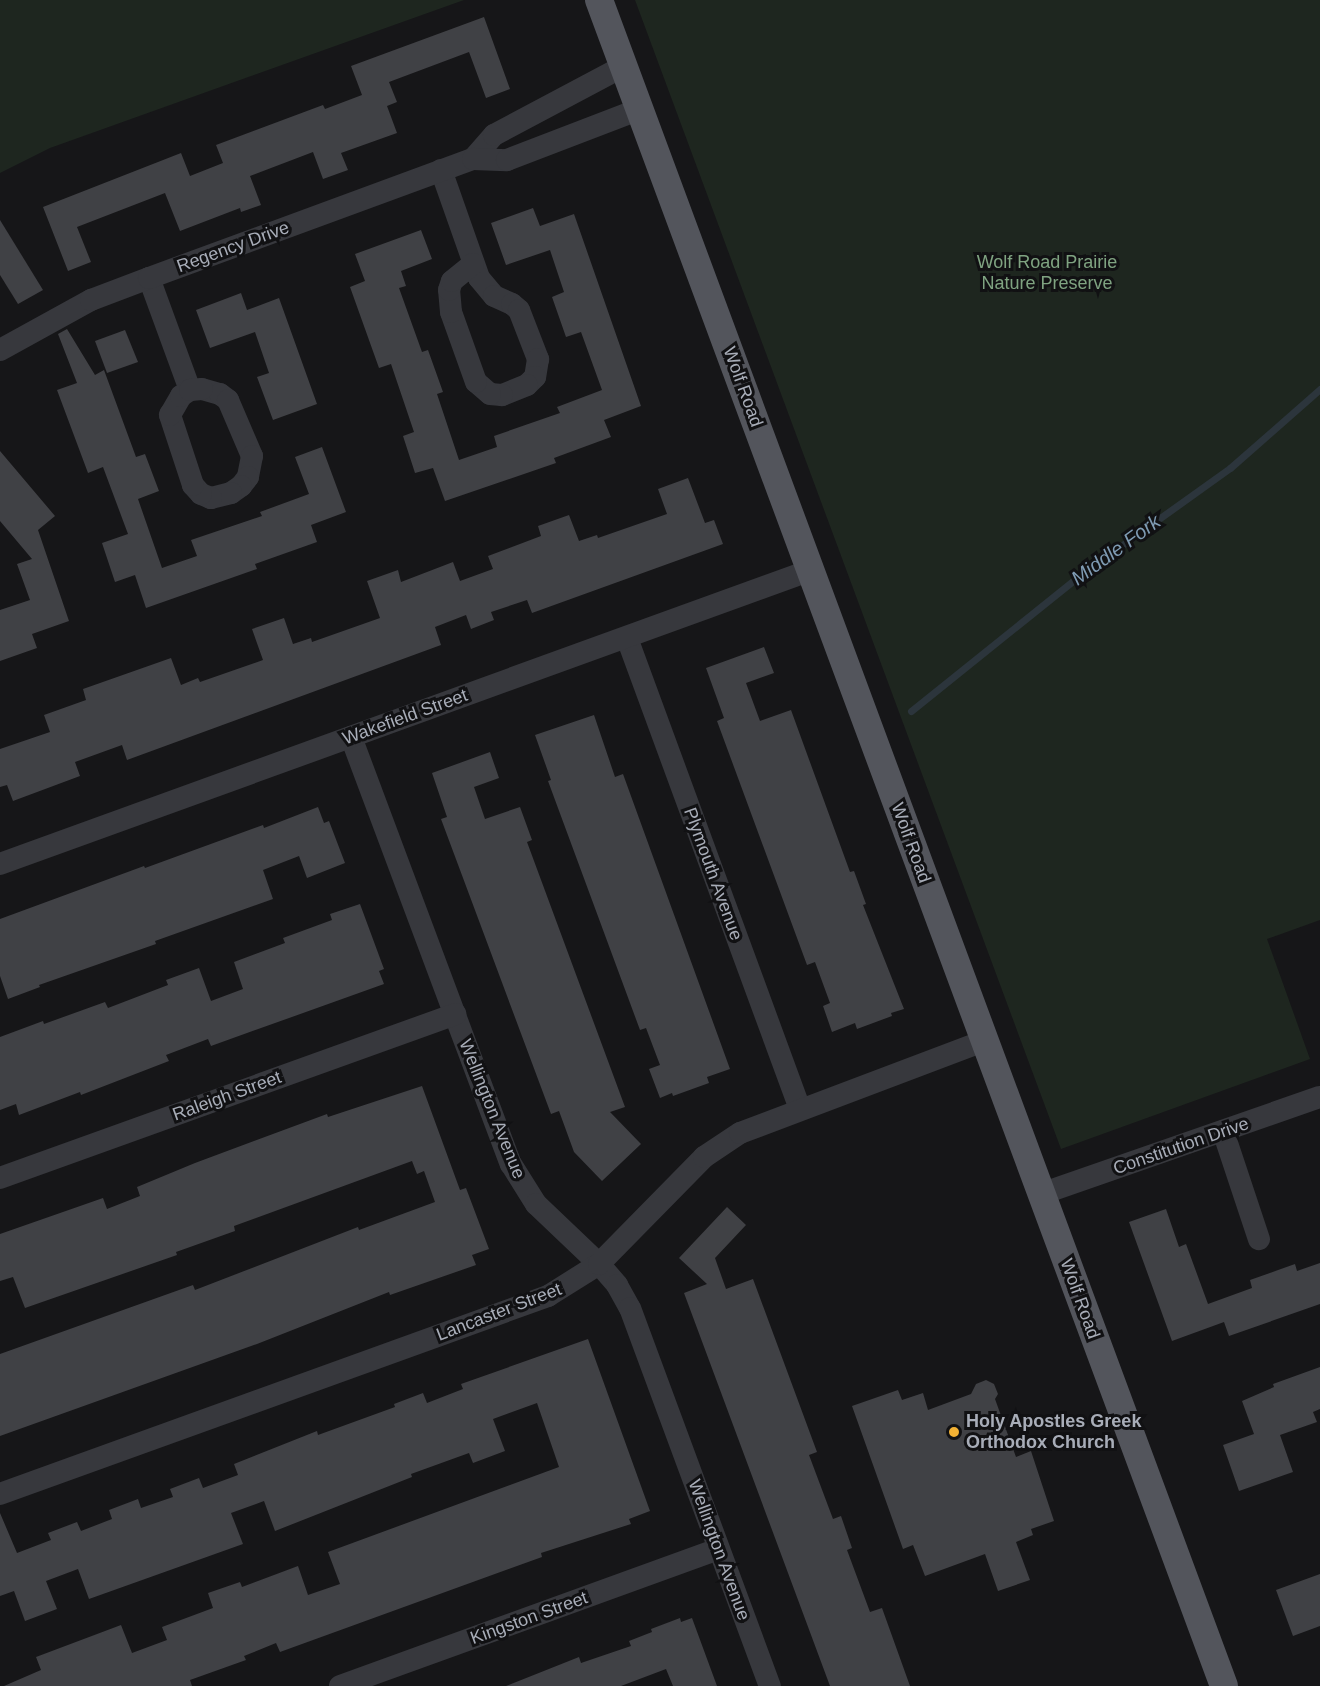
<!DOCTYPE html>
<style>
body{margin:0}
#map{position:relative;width:1320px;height:1686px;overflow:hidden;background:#161618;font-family:Helvetica,sans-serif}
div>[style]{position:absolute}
.green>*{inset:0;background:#1e261f}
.stream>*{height:7px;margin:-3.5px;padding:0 3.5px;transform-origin:3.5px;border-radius:3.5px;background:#2c353c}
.building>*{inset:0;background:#404145}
.minor>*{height:22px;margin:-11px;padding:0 11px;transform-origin:11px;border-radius:11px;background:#37383d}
.major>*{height:28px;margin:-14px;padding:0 14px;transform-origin:14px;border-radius:14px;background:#53555c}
.dots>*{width:16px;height:16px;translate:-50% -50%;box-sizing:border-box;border:3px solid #111113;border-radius:50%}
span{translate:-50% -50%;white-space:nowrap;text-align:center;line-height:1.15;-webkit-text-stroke:6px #111113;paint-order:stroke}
.street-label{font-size:18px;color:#a8adb8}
.park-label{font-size:18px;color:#7fa381}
.poi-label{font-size:18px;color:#a8adb8;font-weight:700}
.left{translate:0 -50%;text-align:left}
.water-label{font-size:20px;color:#7f9bb3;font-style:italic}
</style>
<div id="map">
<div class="green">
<div style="clip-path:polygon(0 0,464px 0,50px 148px,0 173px)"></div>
<div style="clip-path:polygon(635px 0,1320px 0,1320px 920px,1267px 939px,1310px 1059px,1061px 1149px)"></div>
</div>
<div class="stream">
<div style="left:911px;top:711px;width:216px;rotate:-38.8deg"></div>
<div style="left:1079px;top:576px;width:186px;rotate:-35.6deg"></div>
<div style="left:1230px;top:468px;width:120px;rotate:-41.3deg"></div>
</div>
<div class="building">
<div style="clip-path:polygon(484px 17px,510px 89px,486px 98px,469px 52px,389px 82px,397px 102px,387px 106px,397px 133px,341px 153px,348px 170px,323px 179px,313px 152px,250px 176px,261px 205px,241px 212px,240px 208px,180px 231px,165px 193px,77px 227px,91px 262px,68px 271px,43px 207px,181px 153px,190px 176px,223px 163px,216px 145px,323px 105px,325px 109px,362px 95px,351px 66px)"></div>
<div style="clip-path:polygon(533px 208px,540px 226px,574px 214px,641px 406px,604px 420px,611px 437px,554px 458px,556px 463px,445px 501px,433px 468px,415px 473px,403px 436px,414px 432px,391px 364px,379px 368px,350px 287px,365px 281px,355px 254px,421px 230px,432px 259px,401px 271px,406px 286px,399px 288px,422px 352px,428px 350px,443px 392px,437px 394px,459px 460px,497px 447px,494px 436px,560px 413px,557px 407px,602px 390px,581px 332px,566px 337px,552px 297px,564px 292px,550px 250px,506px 265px,491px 223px)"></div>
<div style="clip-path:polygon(0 220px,43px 290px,18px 304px,0 275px)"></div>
<div style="clip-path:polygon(241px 293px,247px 310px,279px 298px,317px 404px,273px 420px,257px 377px,269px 373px,255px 332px,210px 348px,196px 310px)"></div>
<div style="clip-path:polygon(67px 329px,95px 375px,104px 370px,136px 457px,145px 454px,159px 491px,138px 499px,162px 568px,197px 556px,191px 540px,262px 516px,260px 512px,309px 494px,295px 457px,322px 447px,346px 512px,311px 525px,317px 542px,255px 564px,257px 569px,146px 608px,135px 575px,115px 582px,102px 543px,128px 534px,103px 467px,88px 473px,57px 390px,77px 383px,58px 334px)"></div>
<div style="clip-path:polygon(125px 330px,138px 362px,107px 373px,95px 341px)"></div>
<div style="clip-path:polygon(0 451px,55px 516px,38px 530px,69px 621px,32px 634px,37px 648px,0 661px,0 610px,30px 600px,17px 564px,32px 559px,0 521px)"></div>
<div style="clip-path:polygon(688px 478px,705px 523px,714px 520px,723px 544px,532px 613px,527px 600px,491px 612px,494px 620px,471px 629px,466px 615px,435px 627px,441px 645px,127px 760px,122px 745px,75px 762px,80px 776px,13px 801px,7px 785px,0 787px,0 749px,50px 732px,44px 715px,86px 700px,83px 689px,171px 658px,181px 685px,198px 678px,200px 682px,263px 660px,252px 629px,284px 618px,293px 644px,311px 638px,312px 642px,380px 618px,367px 581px,398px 570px,401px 582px,453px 562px,460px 581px,493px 569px,488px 556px,541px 536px,538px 526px,569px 515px,579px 541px,597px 535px,598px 538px,667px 514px,658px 489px)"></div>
<div style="clip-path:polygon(764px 647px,774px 673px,746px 683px,760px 721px,791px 710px,850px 872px,854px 871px,866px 904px,863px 905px,904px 1009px,891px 1013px,892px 1016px,857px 1029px,855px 1023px,832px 1032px,823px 1006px,830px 1003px,815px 962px,807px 965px,717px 721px,724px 718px,706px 668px)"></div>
<div style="clip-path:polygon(594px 715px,615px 777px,623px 774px,730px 1069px,707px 1077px,709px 1083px,673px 1096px,672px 1093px,660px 1098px,649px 1069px,660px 1065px,646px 1028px,640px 1030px,548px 781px,551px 780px,535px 735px)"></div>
<div style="clip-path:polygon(490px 752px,499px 778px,474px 787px,485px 819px,520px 807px,532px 840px,527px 842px,625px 1107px,610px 1112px,641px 1144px,602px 1181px,574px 1152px,559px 1111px,551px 1114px,441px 819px,447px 817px,432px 773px)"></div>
<div style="clip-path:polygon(318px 807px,324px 823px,329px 821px,345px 863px,307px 878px,299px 856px,263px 870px,273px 899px,155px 941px,156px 944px,39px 985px,40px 987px,8px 999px,0 976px,0 919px,144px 866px,145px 868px,263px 825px,264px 828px)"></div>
<div style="clip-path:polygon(360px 904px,384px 969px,379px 971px,384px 984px,211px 1046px,208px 1039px,166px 1055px,169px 1061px,81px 1095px,80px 1092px,19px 1115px,16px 1104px,0 1110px,0 1037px,43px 1021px,44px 1024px,105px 1002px,108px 1008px,168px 985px,166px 980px,199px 968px,211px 1001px,243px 989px,234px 962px,285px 943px,283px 938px,332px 920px,330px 914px)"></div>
<div style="clip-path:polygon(422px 1086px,460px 1190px,466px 1188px,489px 1249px,472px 1255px,476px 1265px,390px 1295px,389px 1292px,257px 1344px,0 1436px,0 1354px,193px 1285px,195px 1290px,327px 1239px,358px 1227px,359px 1230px,435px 1202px,424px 1171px,417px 1174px,412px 1161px,234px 1226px,235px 1231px,176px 1252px,177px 1255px,25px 1308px,13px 1277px,0 1281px,0 1234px,103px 1198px,107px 1209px,140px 1196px,137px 1187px,195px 1163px,327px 1114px,328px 1117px)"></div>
<div style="clip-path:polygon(727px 1207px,746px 1225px,715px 1258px,726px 1289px,753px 1279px,817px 1452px,809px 1455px,833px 1519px,841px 1516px,852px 1548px,847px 1550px,870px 1612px,882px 1608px,910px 1686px,830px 1686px,684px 1293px,707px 1284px,679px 1258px)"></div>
<div style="clip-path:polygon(1166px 1209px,1179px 1247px,1186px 1244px,1208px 1304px,1252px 1288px,1250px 1280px,1295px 1264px,1297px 1271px,1320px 1263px,1320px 1304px,1229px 1336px,1224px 1322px,1172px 1341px,1129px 1222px)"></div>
<div style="clip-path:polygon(588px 1339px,650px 1511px,629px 1519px,631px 1524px,541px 1553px,542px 1557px,280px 1652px,276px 1643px,244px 1656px,246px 1660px,190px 1680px,192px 1686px,4px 1686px,41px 1670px,36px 1657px,121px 1625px,132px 1653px,167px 1640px,162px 1627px,213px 1608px,208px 1593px,240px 1582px,242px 1587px,298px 1566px,308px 1595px,340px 1584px,328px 1552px,559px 1467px,537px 1403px,493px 1419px,505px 1451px,473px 1463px,469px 1453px,411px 1474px,412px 1477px,275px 1531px,264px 1501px,231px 1513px,243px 1544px,89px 1599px,78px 1569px,46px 1581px,57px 1609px,25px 1621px,14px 1591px,0 1596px,0 1513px,17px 1553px,51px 1540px,48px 1533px,77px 1522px,81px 1531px,112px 1519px,109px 1510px,138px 1499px,141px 1508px,173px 1497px,170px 1489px,199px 1478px,203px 1488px,238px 1475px,234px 1464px,317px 1431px,318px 1435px,395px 1407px,394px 1404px,423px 1393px,427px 1403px,463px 1389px,461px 1384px)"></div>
<div style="clip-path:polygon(1320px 1367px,1320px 1409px,1313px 1412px,1317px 1422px,1280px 1435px,1293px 1472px,1239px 1491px,1223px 1445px,1254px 1434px,1242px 1401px,1274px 1387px,1273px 1384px)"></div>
<div style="clip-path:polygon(986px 1380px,994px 1384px,998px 1394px,995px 1399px,1016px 1457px,1031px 1451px,1054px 1521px,1031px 1529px,1033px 1535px,1016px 1542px,1030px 1580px,998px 1591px,985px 1554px,925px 1576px,913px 1545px,903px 1549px,852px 1406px,898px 1390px,902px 1400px,923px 1393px,928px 1410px,971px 1394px,976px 1384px)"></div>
<div style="clip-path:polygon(1320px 1574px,1320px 1626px,1293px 1636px,1276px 1590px)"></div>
<div style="clip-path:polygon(680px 1618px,681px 1622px,692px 1618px,717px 1686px,673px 1686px,666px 1669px,621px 1686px,506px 1686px,579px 1657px,581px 1663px,631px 1646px,629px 1641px,652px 1632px,651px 1629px)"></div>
</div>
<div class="minor">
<div style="left:473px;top:159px;width:32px;rotate:-49deg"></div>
<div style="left:494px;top:135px;width:147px;rotate:-28deg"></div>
<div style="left:441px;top:170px;width:114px;rotate:70.6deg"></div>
<div style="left:479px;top:278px;width:23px;rotate:50deg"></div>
<div style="left:494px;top:296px;width:20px;rotate:24deg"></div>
<div style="left:512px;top:304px;width:9px;rotate:41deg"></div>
<div style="left:519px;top:310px;width:53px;rotate:68.8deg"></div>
<div style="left:538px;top:359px;width:18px;rotate:99deg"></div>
<div style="left:535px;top:377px;width:11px;rotate:135deg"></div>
<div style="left:527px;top:385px;width:27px;rotate:158deg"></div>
<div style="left:502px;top:395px;width:12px;rotate:-175deg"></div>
<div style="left:490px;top:394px;width:18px;rotate:-139deg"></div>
<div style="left:476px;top:382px;width:74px;rotate:-109.7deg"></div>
<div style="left:451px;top:312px;width:22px;rotate:-95deg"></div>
<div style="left:449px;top:290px;width:9px;rotate:-72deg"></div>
<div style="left:452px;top:281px;width:27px;rotate:-39deg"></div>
<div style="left:149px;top:278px;width:119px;rotate:69.9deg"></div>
<div style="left:0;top:350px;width:104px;rotate:-28.8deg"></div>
<div style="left:91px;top:300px;width:62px;rotate:-20.8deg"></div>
<div style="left:149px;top:278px;width:345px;rotate:-20.2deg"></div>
<div style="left:473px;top:159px;width:34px;rotate:2deg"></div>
<div style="left:507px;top:160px;width:142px;rotate:-21deg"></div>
<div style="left:202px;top:389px;width:19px;rotate:16deg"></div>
<div style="left:220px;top:394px;width:10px;rotate:37deg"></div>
<div style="left:228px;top:400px;width:61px;rotate:66.8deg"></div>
<div style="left:252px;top:456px;width:21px;rotate:101deg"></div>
<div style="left:248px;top:477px;width:11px;rotate:128deg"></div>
<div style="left:241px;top:486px;width:12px;rotate:145deg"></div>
<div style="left:231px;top:493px;width:21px;rotate:166deg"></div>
<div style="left:211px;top:498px;width:11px;rotate:-158deg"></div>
<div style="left:201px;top:494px;width:12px;rotate:-132deg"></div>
<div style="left:193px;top:485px;width:74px;rotate:-108.2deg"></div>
<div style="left:170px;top:415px;width:22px;rotate:-60deg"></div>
<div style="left:181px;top:396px;width:11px;rotate:-34deg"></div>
<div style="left:190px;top:390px;width:12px;rotate:-5deg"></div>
<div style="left:627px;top:638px;width:502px;rotate:69.83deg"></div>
<div style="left:351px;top:737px;width:456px;rotate:69.5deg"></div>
<div style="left:511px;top:1164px;width:47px;rotate:58deg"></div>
<div style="left:536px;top:1204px;width:87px;rotate:43.6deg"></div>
<div style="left:599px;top:1264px;width:28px;rotate:49deg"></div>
<div style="left:617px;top:1285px;width:26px;rotate:61deg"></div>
<div style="left:630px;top:1308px;width:403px;rotate:69.7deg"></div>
<div style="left:0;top:864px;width:863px;rotate:-19.93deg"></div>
<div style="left:1223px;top:1131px;width:114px;rotate:71.6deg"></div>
<div style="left:0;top:1178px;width:484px;rotate:-19.8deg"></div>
<div style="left:1041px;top:1194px;width:295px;rotate:-19.2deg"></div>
<div style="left:0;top:1494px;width:583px;rotate:-19.87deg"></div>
<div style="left:548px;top:1296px;width:60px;rotate:-32.1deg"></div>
<div style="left:599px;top:1264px;width:150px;rotate:-45.5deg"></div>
<div style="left:704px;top:1157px;width:43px;rotate:-33.7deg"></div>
<div style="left:740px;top:1133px;width:261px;rotate:-20.7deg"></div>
<div style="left:340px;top:1686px;width:402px;rotate:-19.9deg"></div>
</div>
<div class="major">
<div style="left:599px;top:0;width:1798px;rotate:69.66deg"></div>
</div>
<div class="dots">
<div style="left:954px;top:1432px;background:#f2b134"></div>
</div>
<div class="street-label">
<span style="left:233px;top:247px;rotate:-20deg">Regency Drive</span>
<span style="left:743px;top:387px;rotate:70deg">Wolf Road</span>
<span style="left:405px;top:717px;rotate:-20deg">Wakefield Street</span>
<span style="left:911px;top:843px;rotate:70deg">Wolf Road</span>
<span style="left:713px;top:874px;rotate:70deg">Plymouth Avenue</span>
<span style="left:227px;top:1096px;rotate:-20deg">Raleigh Street</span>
<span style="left:492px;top:1109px;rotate:68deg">Wellington Avenue</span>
<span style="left:1181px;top:1146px;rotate:-19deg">Constitution Drive</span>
<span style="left:1080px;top:1299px;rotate:70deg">Wolf Road</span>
<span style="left:499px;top:1312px;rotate:-21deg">Lancaster Street</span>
<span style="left:719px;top:1550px;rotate:70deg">Wellington Avenue</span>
<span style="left:529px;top:1618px;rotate:-20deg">Kingston Street</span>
</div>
<div class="park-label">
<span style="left:1047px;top:273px">Wolf Road Prairie<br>Nature Preserve</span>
</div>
<div class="poi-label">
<span class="left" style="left:966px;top:1432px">Holy Apostles Greek<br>Orthodox Church</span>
</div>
<div class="water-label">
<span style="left:1116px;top:550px;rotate:-36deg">Middle Fork</span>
</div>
</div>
